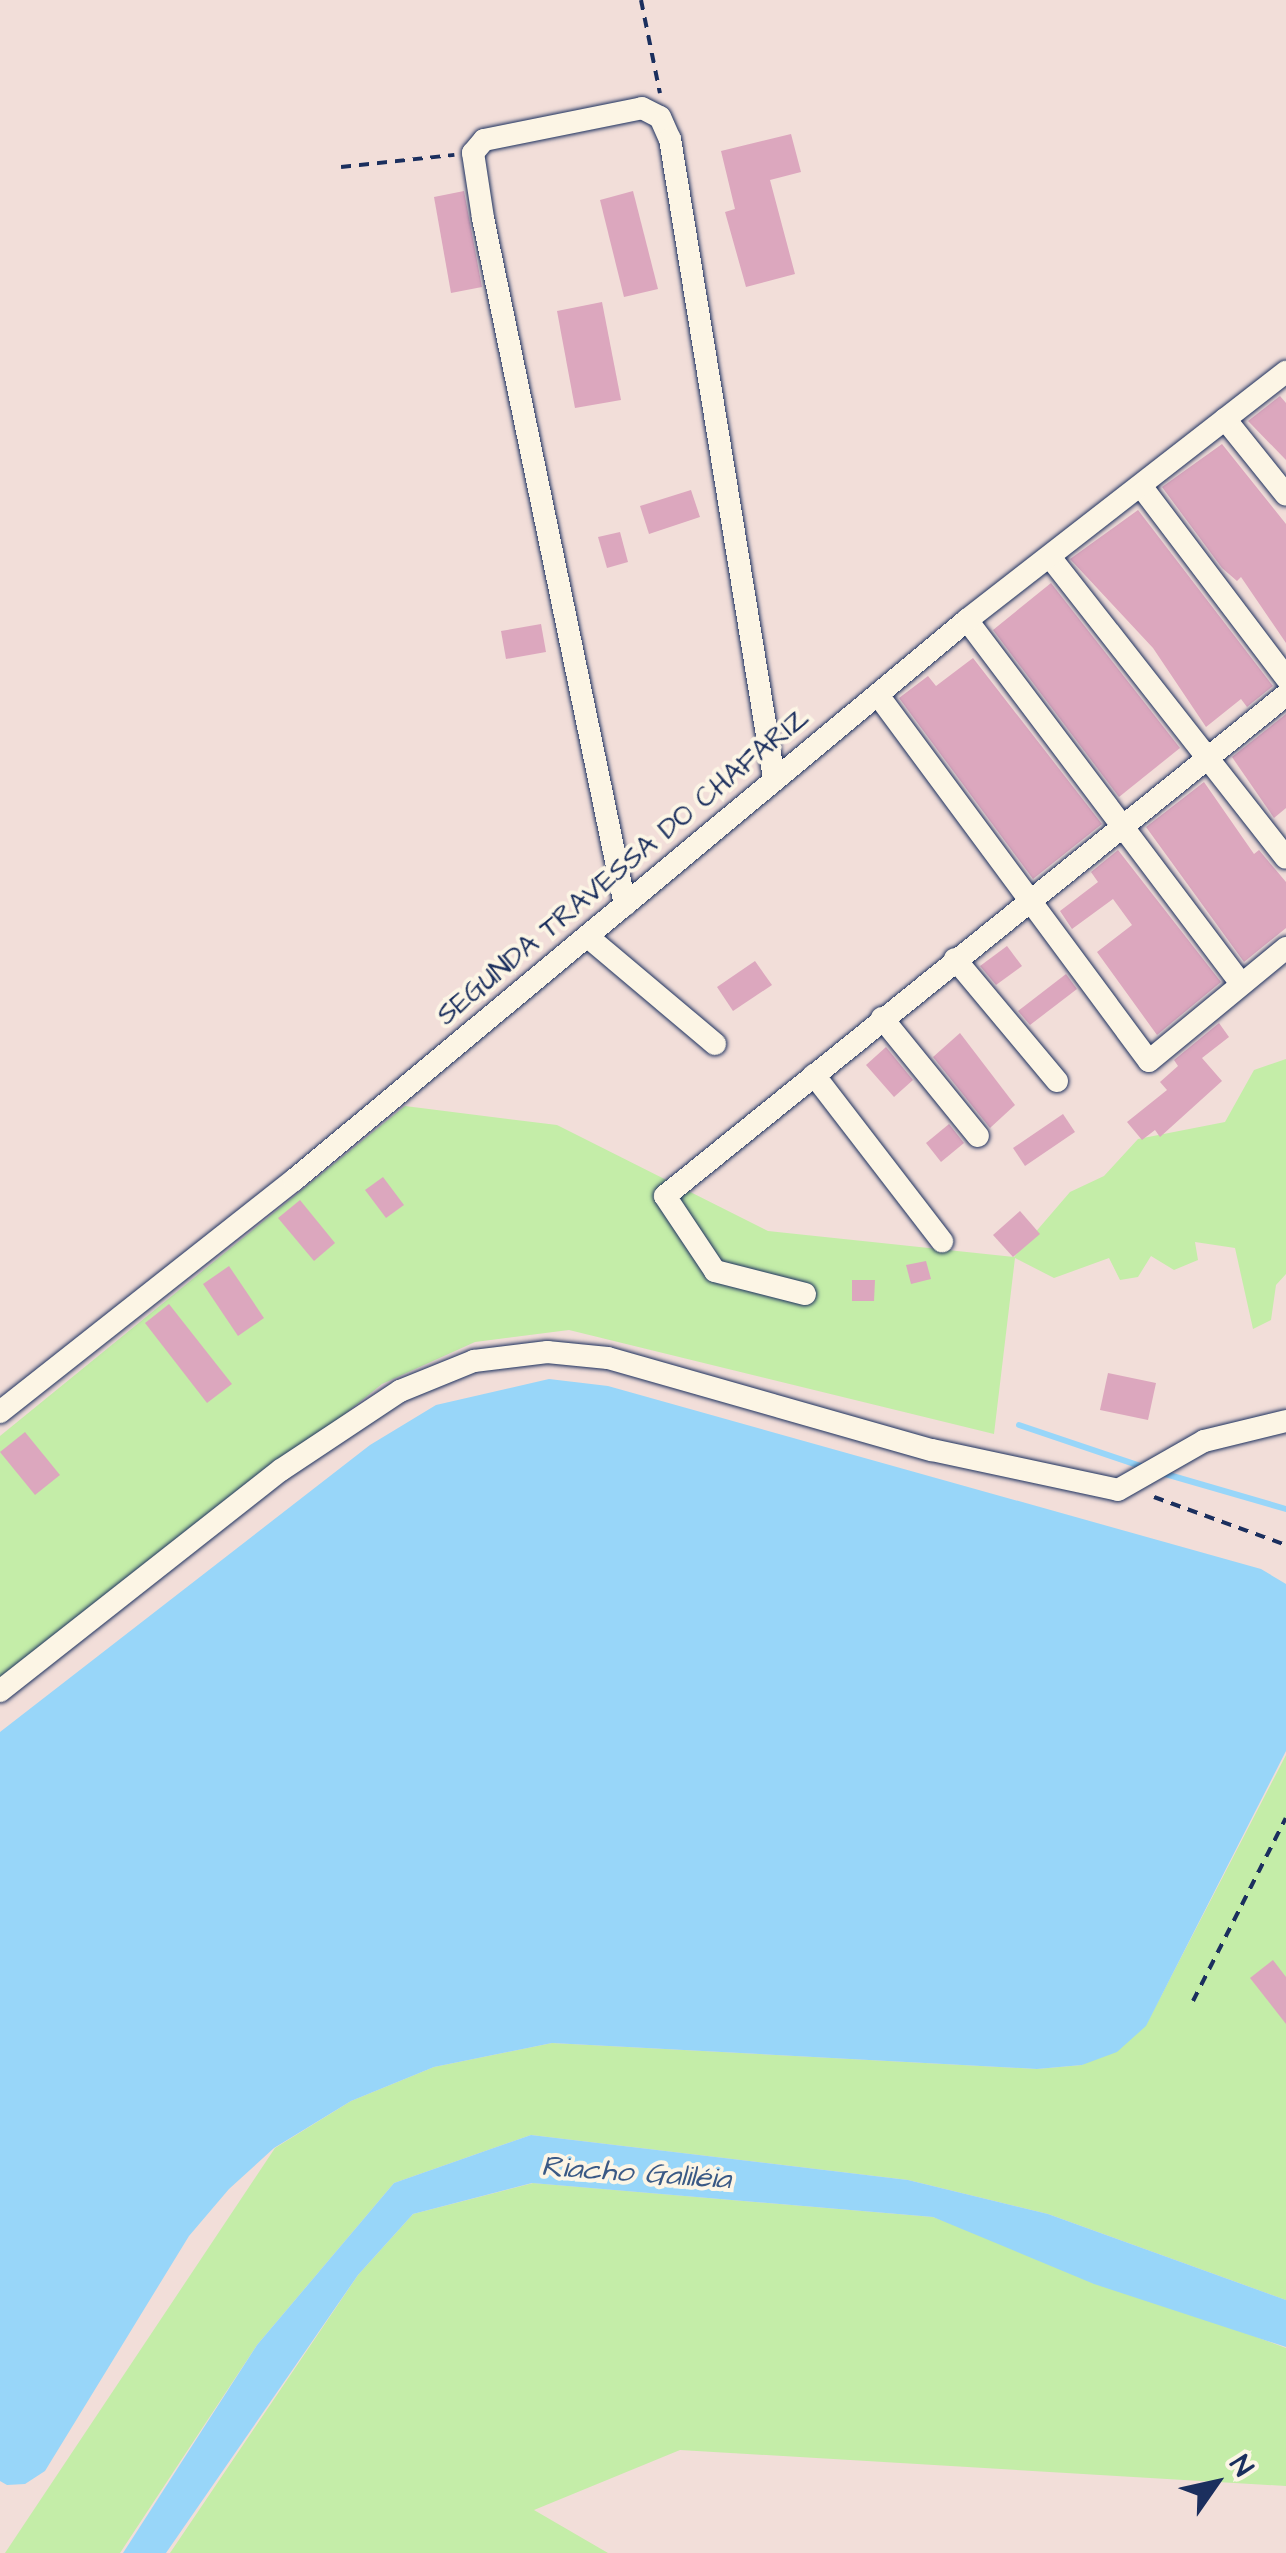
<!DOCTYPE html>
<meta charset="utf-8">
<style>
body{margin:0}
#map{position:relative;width:1286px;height:2553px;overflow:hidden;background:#f2ded9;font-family:"Architects Daughter",sans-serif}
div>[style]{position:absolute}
.green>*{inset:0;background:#c4eda8}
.water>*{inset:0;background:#98d6f9}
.stream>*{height:6px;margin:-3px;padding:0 3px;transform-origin:3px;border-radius:3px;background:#98d6f9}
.building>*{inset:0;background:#dca7be}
.path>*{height:4px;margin-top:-2px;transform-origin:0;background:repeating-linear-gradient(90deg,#1b2f5e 0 10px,transparent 0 18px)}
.roads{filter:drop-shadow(0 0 2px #1b2f5e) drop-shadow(0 0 2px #1b2f5e)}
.street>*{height:22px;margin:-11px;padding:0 11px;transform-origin:11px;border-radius:11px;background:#fcf5e5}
span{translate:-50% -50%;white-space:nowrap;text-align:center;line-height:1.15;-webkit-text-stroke:8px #fcf5e5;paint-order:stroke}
.street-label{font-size:28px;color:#1b2f5e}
.water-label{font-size:30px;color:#3a5985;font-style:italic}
.north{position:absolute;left:1166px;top:2433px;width:100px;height:100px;-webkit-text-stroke:8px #fcf5e5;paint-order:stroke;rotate:56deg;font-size:28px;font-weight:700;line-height:40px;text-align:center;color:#1b2f5e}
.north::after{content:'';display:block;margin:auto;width:35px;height:45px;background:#1b2f5e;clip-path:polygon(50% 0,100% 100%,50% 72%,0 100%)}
</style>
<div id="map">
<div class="green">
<div style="clip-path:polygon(1286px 1059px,1286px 1274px,1276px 1285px,1271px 1320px,1253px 1329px,1235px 1248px,1195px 1242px,1198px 1260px,1174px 1270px,1151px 1256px,1138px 1277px,1120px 1280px,1109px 1258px,1054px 1278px,1015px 1258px,994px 1434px,569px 1330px,475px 1342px,382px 1384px,0 1693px,0 1436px,405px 1106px,557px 1125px,768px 1231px,1014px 1257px,1070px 1192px,1104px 1176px,1138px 1139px,1225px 1122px,1254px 1070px)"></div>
<div style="clip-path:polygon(1286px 1755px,1286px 2300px,1048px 2214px,908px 2180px,531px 2135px,394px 2183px,257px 2345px,120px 2553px,5px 2553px,275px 2148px,351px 2101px,434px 2067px,552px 2043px,1037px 2069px,1082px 2065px,1146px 2025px)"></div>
<div style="clip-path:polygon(533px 2183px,933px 2217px,1286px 2348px,1286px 2486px,680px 2450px,534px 2510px,608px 2553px,170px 2553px,358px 2275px,413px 2214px)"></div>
</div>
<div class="water">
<div style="clip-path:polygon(549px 1379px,608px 1386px,1261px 1569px,1286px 1584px,1286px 1751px,1146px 2026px,1117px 2052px,1082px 2065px,1037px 2069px,552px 2043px,434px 2067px,351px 2101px,274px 2148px,229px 2189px,189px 2236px,45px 2471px,25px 2484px,7px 2485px,0 2481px,0 1732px,370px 1445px,436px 1405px)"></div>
<div style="clip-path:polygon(531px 2135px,908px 2180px,1048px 2214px,1286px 2300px,1286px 2347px,1094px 2284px,933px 2217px,532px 2183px,413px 2214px,358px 2275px,166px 2553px,123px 2553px,257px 2345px,394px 2183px)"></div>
</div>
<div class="stream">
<div style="left:1019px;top:1425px;width:134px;rotate:18.7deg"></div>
<div style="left:1162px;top:1473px;width:129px;rotate:16.2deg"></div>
</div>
<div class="building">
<div style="clip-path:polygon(791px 134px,801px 172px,770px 180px,795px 274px,746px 287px,725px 212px,735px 209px,721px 151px)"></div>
<div style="clip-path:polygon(464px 191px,482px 287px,451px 293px,434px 197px)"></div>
<div style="clip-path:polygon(633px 191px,658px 289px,624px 297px,600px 200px)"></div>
<div style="clip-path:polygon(602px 302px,621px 400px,575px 408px,557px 311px)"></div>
<div style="clip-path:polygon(1280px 396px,1286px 403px,1286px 460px,1248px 421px)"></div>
<div style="clip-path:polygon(1222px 444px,1286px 524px,1286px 643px,1241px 577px,1237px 581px,1222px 568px,1162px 487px)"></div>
<div style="clip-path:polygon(691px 490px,700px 517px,649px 534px,640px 506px)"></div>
<div style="clip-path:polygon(1138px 510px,1273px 686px,1247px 707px,1241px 699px,1206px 727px,1153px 648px,1070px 559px)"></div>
<div style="clip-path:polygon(620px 532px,628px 562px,607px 568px,598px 537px)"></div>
<div style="clip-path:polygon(1051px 583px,1180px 748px,1119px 797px,993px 630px)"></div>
<div style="clip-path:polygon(541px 624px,546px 652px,506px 659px,501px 631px)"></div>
<div style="clip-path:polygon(973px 658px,1102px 824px,1033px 879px,899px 698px,928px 676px,936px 686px)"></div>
<div style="clip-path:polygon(1286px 714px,1286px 808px,1274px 818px,1232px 757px)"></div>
<div style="clip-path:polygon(1204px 782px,1254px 854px,1259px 850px,1286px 882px,1286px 928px,1244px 962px,1146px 827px)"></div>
<div style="clip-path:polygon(1118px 850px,1221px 982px,1157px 1035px,1097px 952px,1132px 925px,1113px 899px,1072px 929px,1060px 911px,1098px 882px,1091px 872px)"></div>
<div style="clip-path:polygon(1007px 946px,1022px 966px,996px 985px,980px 966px)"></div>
<div style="clip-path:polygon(755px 961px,772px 985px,733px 1011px,717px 987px)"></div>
<div style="clip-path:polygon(1066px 974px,1077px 989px,1030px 1025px,1018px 1011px)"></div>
<div style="clip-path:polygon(1219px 1023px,1229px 1037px,1202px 1058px,1222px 1081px,1160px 1137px,1155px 1130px,1142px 1140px,1127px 1122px,1167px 1090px,1160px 1082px,1178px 1066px,1174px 1060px)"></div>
<div style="clip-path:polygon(960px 1033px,1015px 1105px,990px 1128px,933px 1057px)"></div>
<div style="clip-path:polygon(886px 1047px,913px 1080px,894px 1097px,866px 1065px)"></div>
<div style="clip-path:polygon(1063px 1114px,1075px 1132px,1025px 1166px,1013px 1148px)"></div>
<div style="clip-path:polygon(949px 1124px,964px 1143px,941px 1162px,926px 1143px)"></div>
<div style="clip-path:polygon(383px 1177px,404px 1205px,386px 1218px,365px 1190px)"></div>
<div style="clip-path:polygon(300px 1200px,335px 1243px,314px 1261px,278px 1218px)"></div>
<div style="clip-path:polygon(1020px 1211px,1040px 1234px,1013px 1257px,993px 1235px)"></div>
<div style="clip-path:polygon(926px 1261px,931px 1279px,911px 1284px,906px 1265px)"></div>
<div style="clip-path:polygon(229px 1266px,264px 1318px,238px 1336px,203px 1284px)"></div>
<div style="clip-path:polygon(852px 1280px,875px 1280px,874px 1301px,852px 1301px)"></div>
<div style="clip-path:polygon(169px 1304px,232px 1384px,207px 1403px,145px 1323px)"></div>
<div style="clip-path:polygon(1108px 1373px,1156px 1383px,1148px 1420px,1100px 1410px)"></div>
<div style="clip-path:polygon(25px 1432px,60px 1475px,35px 1495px,0 1452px)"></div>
<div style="clip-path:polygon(1273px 1960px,1286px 1977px,1286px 2024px,1250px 1978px)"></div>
</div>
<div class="path">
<div style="left:641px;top:0;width:95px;rotate:78.5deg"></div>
<div style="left:341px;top:167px;width:114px;rotate:-6.1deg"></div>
<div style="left:1154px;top:1497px;width:140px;rotate:20deg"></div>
<div style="left:1193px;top:2001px;width:205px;rotate:-63.1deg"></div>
</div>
<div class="roads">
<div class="street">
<div style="left:1225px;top:419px;width:97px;rotate:51.2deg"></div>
<div style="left:1141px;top:486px;width:241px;rotate:52.9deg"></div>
<div style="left:1050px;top:557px;width:382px;rotate:51.9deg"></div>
<div style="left:967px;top:620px;width:455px;rotate:53deg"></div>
<div style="left:878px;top:695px;width:455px;rotate:53.5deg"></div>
<div style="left:1149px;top:1061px;width:178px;rotate:-39.5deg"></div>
<div style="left:625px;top:905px;width:702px;rotate:-101.68deg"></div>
<div style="left:483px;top:218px;width:66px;rotate:-98.7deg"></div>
<div style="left:473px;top:153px;width:17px;rotate:-50deg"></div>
<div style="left:484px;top:140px;width:161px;rotate:-11.4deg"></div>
<div style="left:642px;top:108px;width:20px;rotate:27deg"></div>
<div style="left:660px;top:117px;width:24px;rotate:66deg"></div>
<div style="left:670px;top:139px;width:647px;rotate:80.76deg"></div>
<div style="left:588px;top:937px;width:166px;rotate:40.1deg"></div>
<div style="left:955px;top:959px;width:159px;rotate:50.1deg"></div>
<div style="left:882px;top:1018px;width:152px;rotate:50.9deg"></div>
<div style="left:814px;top:1075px;width:210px;rotate:52.4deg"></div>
<div style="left:805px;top:1294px;width:93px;rotate:-165.7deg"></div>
<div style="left:715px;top:1271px;width:90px;rotate:-123.7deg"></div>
<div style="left:665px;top:1196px;width:798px;rotate:-38.9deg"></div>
<div style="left:0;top:1412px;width:375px;rotate:-38.3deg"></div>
<div style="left:294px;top:1180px;width:876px;rotate:-39.76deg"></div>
<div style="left:967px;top:620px;width:404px;rotate:-37.9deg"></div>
<div style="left:0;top:1691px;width:357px;rotate:-38.2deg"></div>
<div style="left:281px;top:1470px;width:143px;rotate:-33.6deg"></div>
<div style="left:400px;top:1391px;width:80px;rotate:-22.1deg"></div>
<div style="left:474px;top:1361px;width:74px;rotate:-7deg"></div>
<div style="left:547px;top:1352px;width:61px;rotate:5.6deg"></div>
<div style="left:608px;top:1358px;width:337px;rotate:15.9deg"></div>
<div style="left:932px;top:1450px;width:190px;rotate:12.1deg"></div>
<div style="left:1118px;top:1490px;width:99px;rotate:-29.7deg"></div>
<div style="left:1204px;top:1441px;width:84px;rotate:-13.7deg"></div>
</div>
</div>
<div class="street-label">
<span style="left:623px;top:867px;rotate:-40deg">SEGUNDA TRAVESSA DO CHAFARIZ</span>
</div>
<div class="water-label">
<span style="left:636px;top:2173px;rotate:4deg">Riacho Galiléia</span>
</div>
<div class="north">N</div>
</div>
